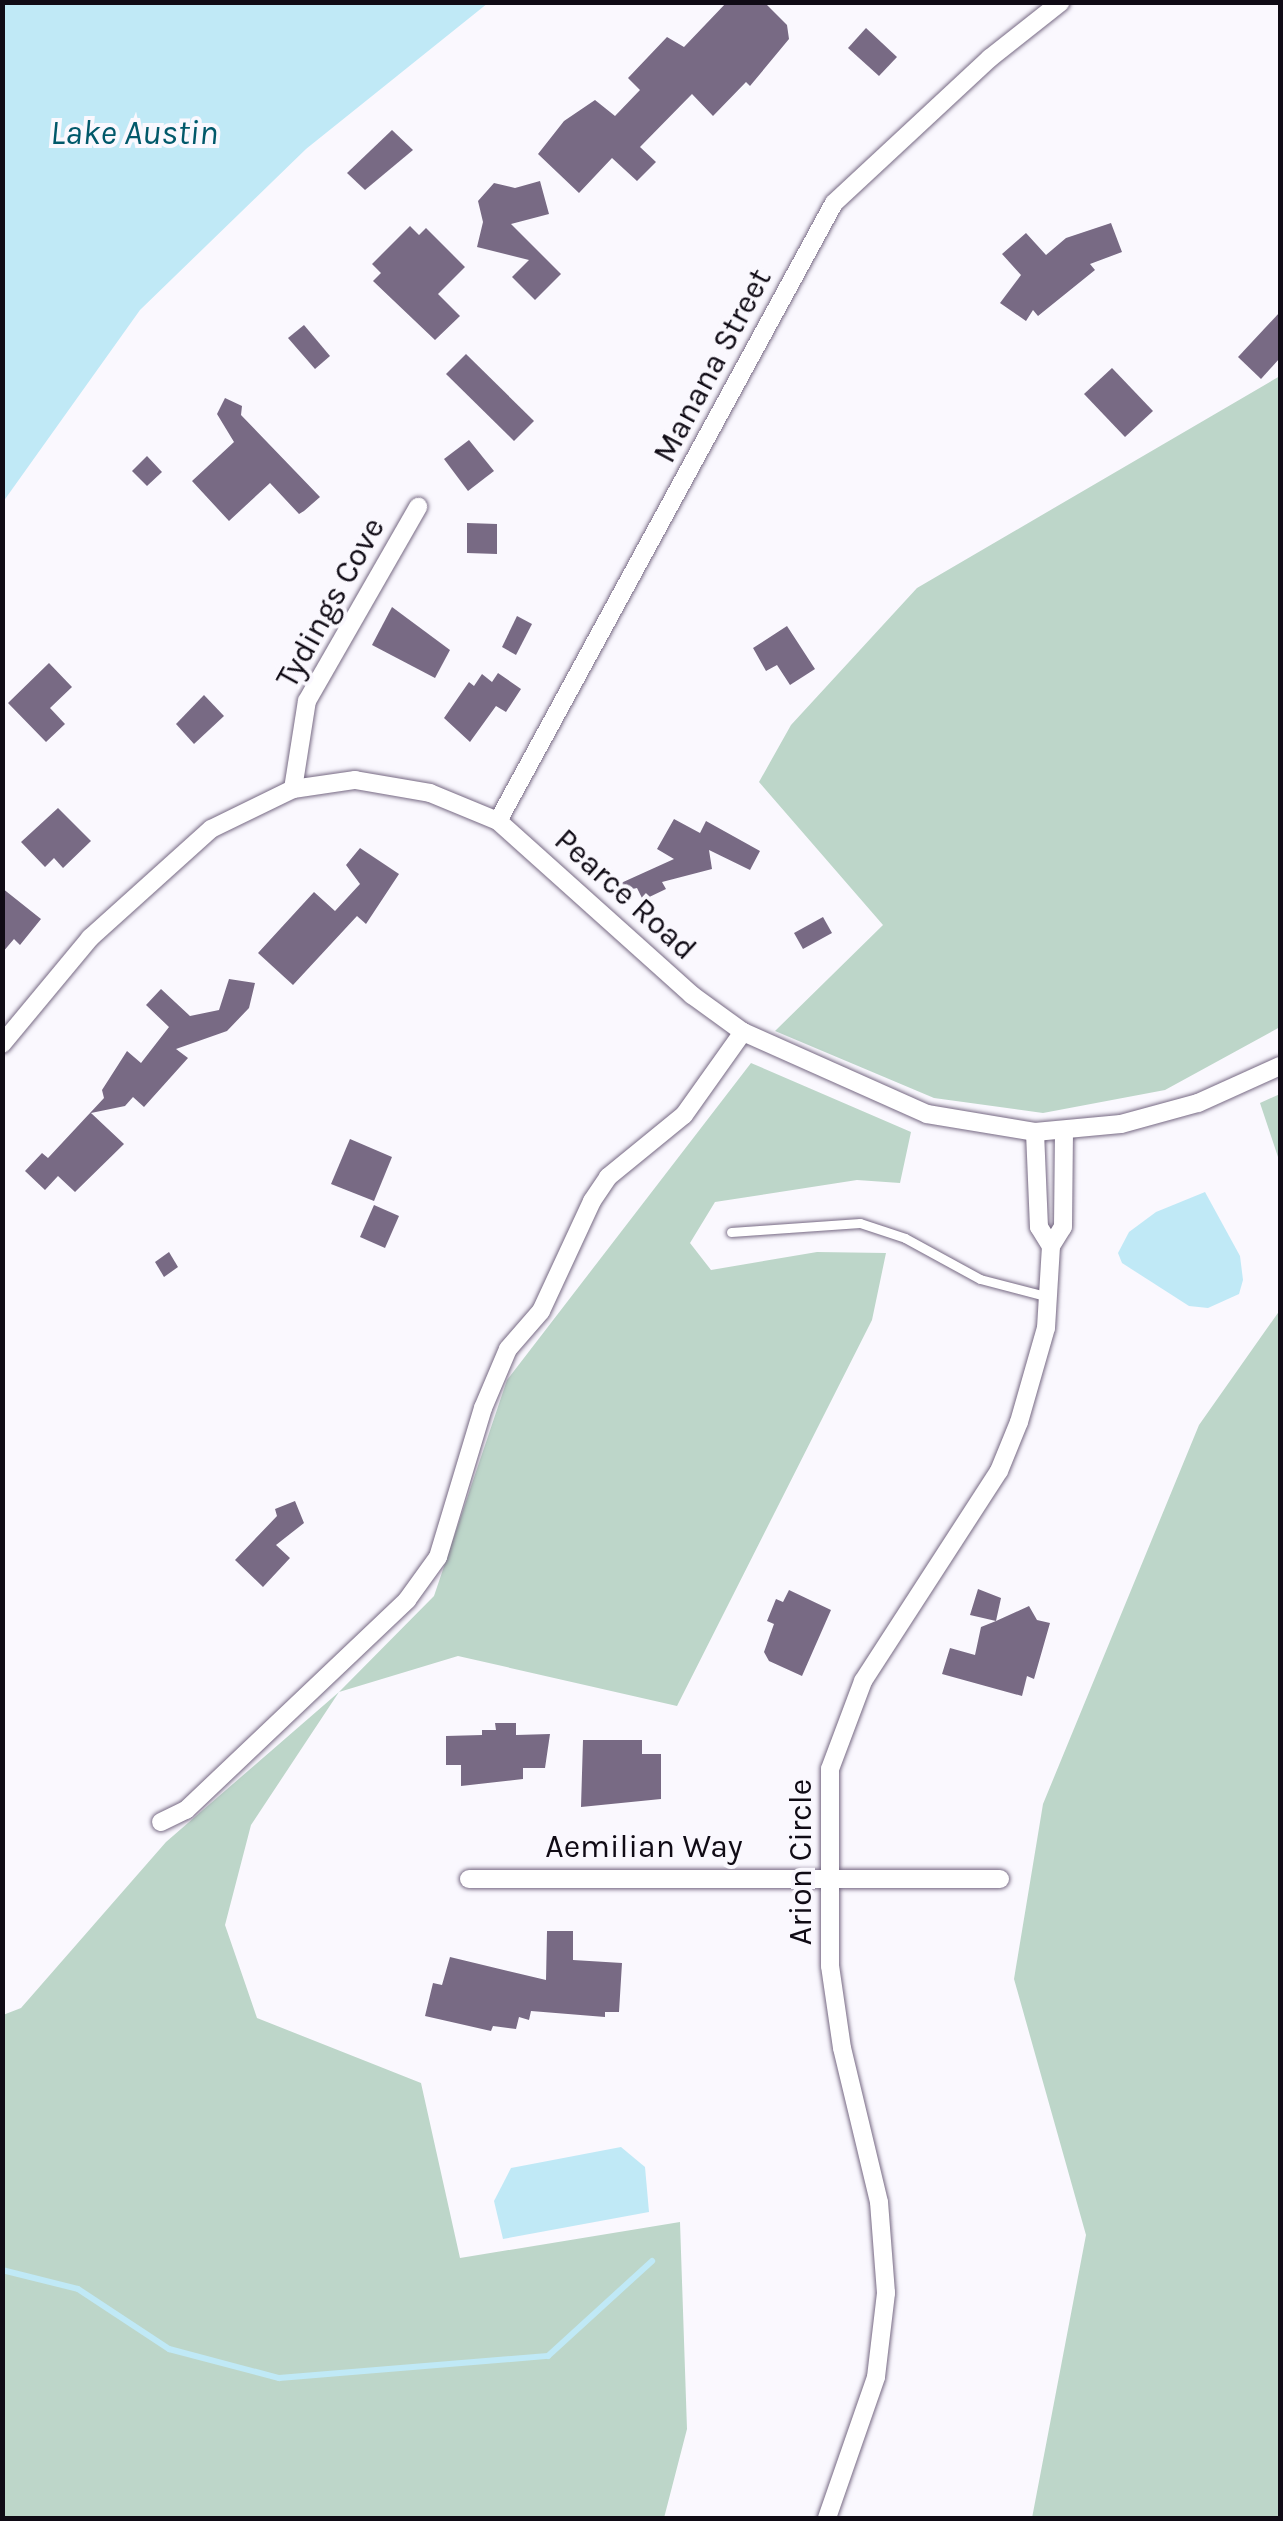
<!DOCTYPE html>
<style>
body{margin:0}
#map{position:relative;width:1283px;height:2521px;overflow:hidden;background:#faf8fe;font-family:Karla,sans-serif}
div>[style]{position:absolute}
.green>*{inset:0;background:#bdd6c9}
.water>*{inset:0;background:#c0e9f6}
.stream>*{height:6px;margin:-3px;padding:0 3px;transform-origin:3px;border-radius:3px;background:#c0e9f6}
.building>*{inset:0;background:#786a84}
.roads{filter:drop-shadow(0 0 2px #766983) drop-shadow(0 0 2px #766983)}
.service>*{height:9px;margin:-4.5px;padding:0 4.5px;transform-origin:4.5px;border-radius:4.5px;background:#fff}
.minor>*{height:18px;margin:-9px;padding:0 9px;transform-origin:9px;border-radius:9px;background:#fff}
span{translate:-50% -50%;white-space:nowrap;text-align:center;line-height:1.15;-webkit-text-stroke:8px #faf8fe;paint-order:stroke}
.street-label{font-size:32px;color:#100b15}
.water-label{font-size:35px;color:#01586a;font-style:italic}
.frame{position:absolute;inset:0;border:5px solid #100b15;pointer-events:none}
</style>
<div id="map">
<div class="green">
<div style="clip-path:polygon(1280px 376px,1280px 1027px,1165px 1090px,1043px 1113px,934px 1098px,775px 1031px,883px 925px,759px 782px,791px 725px,917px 588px)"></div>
<div style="clip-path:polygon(751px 1063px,911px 1132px,900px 1183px,857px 1180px,715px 1202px,690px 1243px,711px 1270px,817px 1252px,886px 1253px,872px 1320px,677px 1706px,458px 1656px,339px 1692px,251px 1825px,225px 1925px,257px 2018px,421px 2083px,460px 2258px,680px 2222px,687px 2429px,664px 2518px,3px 2518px,3px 2015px,21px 2008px,166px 1842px,339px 1692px,434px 1596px,507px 1380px)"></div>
<div style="clip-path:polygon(1280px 1094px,1280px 1163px,1260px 1103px)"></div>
<div style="clip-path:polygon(1280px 1310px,1280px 2518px,1032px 2518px,1086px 2235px,1014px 1979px,1043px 1804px,1199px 1425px)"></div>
</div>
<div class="water">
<div style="clip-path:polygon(3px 2px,488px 3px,306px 149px,140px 310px,3px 502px)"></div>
<div style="clip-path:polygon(1205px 1192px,1240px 1256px,1243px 1280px,1239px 1294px,1208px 1308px,1189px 1306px,1122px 1263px,1118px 1253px,1129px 1232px,1156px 1212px)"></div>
<div style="clip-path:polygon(621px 2147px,645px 2167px,649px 2212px,503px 2239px,494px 2201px,511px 2168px)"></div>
</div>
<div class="stream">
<div style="left:2px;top:2270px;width:78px;rotate:14deg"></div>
<div style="left:78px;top:2289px;width:109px;rotate:33.4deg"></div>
<div style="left:169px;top:2349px;width:114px;rotate:14.8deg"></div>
<div style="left:279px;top:2378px;width:270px;rotate:-4.7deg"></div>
<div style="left:548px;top:2356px;width:141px;rotate:-42.4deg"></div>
</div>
<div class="building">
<div style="clip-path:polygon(727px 2px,764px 2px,787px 25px,789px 39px,750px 86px,746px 82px,713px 116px,692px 94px,640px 147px,656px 162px,637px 181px,612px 158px,579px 193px,538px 154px,564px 121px,595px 100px,615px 116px,640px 90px,628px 78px,667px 37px,684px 47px)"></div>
<div style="clip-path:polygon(866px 28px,897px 57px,879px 76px,848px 48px)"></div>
<div style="clip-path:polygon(392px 130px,413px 150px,365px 190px,347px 173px)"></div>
<div style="clip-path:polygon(540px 181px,549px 214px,511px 224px,561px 274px,535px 300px,512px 277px,529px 260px,477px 247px,483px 222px,478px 201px,494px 183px,515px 188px)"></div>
<div style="clip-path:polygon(1111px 223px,1122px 252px,1090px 264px,1095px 270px,1038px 316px,1033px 310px,1026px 321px,1000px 303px,1021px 275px,1002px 254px,1026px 233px,1046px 255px,1066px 238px)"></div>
<div style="clip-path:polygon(410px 226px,419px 235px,426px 228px,465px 267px,438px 294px,460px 316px,435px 340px,373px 281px,381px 273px,372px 264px)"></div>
<div style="clip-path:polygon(1280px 312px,1280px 358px,1261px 379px,1238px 357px)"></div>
<div style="clip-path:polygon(304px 325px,330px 356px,315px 369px,288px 338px)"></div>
<div style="clip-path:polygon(466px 354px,534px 421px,514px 441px,446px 374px)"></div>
<div style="clip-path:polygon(1112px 368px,1153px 411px,1125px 437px,1084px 394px)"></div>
<div style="clip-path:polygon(225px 398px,242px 406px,241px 415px,320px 497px,304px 511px,299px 514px,270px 483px,229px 521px,192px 481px,234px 442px,217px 414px)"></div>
<div style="clip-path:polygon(469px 440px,494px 471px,468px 491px,444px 459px)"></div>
<div style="clip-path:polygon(147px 456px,162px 472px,147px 486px,132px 471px)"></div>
<div style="clip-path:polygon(467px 523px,497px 524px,497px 554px,467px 553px)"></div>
<div style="clip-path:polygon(392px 607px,450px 650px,435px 678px,372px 645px)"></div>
<div style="clip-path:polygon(517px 616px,532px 624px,516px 655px,502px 647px)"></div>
<div style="clip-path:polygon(787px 626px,815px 669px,790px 685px,777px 665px,766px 671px,753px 648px)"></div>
<div style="clip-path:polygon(49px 663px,72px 687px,50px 708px,65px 724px,46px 742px,8px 703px)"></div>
<div style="clip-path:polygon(498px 673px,521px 689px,506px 712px,496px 706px,470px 742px,444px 718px,469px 682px,474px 686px,482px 674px,492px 682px)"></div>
<div style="clip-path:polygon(204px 695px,224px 716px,194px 744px,176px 724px)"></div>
<div style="clip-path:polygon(58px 808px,91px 841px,63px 868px,54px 858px,45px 867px,21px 842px)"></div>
<div style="clip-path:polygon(674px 819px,700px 833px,706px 821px,760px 851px,750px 870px,709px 850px,712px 869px,662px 882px,666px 889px,643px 900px,637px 888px,624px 891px,621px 883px,674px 859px,657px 849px)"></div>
<div style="clip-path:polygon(360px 848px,399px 874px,366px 924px,357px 916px,293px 985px,258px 953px,314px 892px,335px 911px,360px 884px,346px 865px)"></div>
<div style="clip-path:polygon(2px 888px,41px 919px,20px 945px,14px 939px,2px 953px)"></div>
<div style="clip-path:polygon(823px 917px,832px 933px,803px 949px,794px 933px)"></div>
<div style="clip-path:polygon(229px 979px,255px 983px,249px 1008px,227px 1031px,176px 1049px,188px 1058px,144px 1107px,133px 1097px,125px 1106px,91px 1113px,124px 1144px,75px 1192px,58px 1176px,45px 1190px,25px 1171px,42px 1153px,48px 1158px,104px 1098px,102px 1090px,127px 1051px,141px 1063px,169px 1027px,146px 1005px,161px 989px,190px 1016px,219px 1010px)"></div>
<div style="clip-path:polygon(350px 1139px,392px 1157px,374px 1201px,331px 1184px)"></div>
<div style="clip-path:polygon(374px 1205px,399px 1216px,385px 1248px,360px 1237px)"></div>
<div style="clip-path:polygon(169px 1252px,178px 1267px,164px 1277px,155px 1262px)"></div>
<div style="clip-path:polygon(295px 1501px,304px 1523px,276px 1545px,290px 1558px,263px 1587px,235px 1560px,277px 1516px,275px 1509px)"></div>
<div style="clip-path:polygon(978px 1589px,1001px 1598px,996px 1621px,1029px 1606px,1037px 1620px,1050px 1623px,1034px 1679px,1027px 1676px,1022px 1696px,942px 1674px,950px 1648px,975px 1655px,981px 1627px,996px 1621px,970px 1615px)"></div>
<div style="clip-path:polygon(789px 1590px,831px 1610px,802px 1676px,769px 1661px,764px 1652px,774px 1624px,767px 1621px,776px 1599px,783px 1602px)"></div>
<div style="clip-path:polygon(495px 1723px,516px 1723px,516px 1735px,550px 1734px,545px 1768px,523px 1768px,523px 1779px,461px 1786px,461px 1765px,446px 1765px,446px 1736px,482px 1735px,482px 1730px,496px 1730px)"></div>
<div style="clip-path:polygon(583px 1740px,642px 1740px,642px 1754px,661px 1754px,661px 1799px,581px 1807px)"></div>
<div style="clip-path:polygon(547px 1931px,573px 1931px,573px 1960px,622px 1963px,619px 2012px,605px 2012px,605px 2017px,531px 2011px,529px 2020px,519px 2017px,516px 2029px,493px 2026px,491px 2031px,425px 2016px,433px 1983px,442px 1985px,450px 1957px,546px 1980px)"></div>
</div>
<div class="roads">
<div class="service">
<div style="left:731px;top:1232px;width:129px;rotate:-4deg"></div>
<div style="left:860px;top:1223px;width:47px;rotate:18.4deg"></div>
<div style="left:905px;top:1238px;width:85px;rotate:28.7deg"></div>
<div style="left:980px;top:1279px;width:71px;rotate:14.6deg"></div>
</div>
<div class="minor">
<div style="left:293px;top:789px;width:89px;rotate:-81deg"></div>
<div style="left:307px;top:701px;width:224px;rotate:-60.2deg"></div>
<div style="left:498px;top:821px;width:703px;rotate:-61.47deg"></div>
<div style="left:834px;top:203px;width:213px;rotate:-42.9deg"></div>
<div style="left:990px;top:58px;width:90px;rotate:-38.3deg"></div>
<div style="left:2px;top:1044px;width:138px;rotate:-50.3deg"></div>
<div style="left:90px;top:938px;width:163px;rotate:-42deg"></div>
<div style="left:211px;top:829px;width:91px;rotate:-26deg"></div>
<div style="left:293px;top:789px;width:63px;rotate:-8.3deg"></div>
<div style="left:355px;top:780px;width:76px;rotate:9.8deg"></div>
<div style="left:430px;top:793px;width:74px;rotate:22.4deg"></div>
<div style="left:498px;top:821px;width:261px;rotate:41.9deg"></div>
<div style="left:692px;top:995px;width:63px;rotate:36deg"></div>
<div style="left:743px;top:1032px;width:201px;rotate:24deg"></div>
<div style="left:927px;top:1114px;width:109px;rotate:9.5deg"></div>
<div style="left:1035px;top:1132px;width:86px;rotate:-5.3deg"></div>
<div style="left:1121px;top:1124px;width:80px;rotate:-15.3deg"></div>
<div style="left:1198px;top:1103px;width:90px;rotate:-24.3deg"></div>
<div style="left:1035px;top:1132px;width:95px;rotate:87.6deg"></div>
<div style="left:1039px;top:1227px;width:22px;rotate:58deg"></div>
<div style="left:161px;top:1822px;width:28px;rotate:-26deg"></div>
<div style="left:186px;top:1810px;width:305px;rotate:-43.5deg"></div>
<div style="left:407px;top:1600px;width:53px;rotate:-54.2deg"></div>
<div style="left:438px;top:1557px;width:156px;rotate:-73.2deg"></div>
<div style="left:483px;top:1408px;width:64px;rotate:-67deg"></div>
<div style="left:508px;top:1349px;width:50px;rotate:-49deg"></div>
<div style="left:541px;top:1311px;width:121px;rotate:-65.1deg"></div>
<div style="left:592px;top:1201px;width:29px;rotate:-56deg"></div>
<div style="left:608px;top:1177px;width:98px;rotate:-39.2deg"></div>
<div style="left:684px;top:1115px;width:102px;rotate:-54.6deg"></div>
<div style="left:469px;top:1879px;width:531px"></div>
<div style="left:827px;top:2518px;width:149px;rotate:-70.8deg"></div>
<div style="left:876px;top:2377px;width:85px;rotate:-83.2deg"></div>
<div style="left:886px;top:2293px;width:91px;rotate:-94.4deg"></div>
<div style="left:879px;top:2202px;width:158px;rotate:-103.5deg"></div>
<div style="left:842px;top:2048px;width:83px;rotate:-98.3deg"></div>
<div style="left:830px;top:1966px;width:197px;rotate:-90deg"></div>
<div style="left:830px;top:1769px;width:94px;rotate:-69.4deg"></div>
<div style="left:863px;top:1681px;width:250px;rotate:-57.1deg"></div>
<div style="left:999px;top:1471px;width:53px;rotate:-67.8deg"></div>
<div style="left:1019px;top:1422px;width:98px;rotate:-74deg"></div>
<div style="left:1046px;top:1328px;width:82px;rotate:-86.5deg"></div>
<div style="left:1051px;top:1246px;width:22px;rotate:-58deg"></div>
<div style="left:1063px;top:1227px;width:96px;rotate:-89.4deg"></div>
</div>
</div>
<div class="street-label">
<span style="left:713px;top:366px;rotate:-62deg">Manana Street</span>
<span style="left:331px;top:603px;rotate:-61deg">Tydings Cove</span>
<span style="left:625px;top:895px;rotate:42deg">Pearce Road</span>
<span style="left:644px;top:1847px">Aemilian Way</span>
<span style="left:801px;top:1862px;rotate:-90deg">Arion Circle</span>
</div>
<div class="water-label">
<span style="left:134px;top:133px">Lake Austin</span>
</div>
<div class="frame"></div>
</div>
